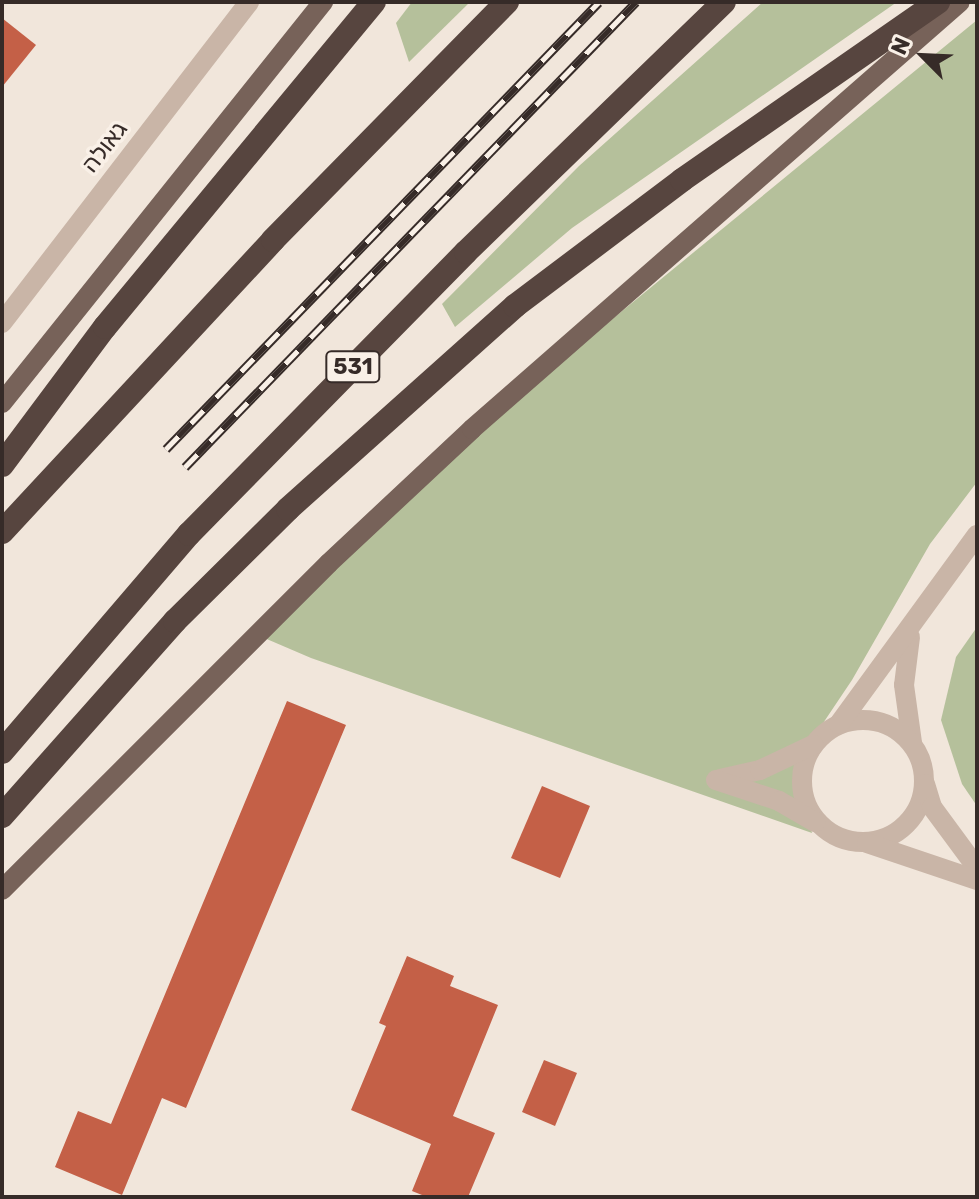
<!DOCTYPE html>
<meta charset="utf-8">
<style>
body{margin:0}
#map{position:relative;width:979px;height:1199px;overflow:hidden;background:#f1e6db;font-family:Rubik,Heebo,sans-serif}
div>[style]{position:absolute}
.green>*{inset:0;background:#b5c09b}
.building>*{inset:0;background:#c46047}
.minor>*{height:20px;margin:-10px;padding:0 10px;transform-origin:10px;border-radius:10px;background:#c9b5a7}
.minor>.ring{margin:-10px;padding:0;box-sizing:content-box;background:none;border:20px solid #c9b5a7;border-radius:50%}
.major>*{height:20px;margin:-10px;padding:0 10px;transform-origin:10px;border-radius:10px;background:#776259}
.highway>*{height:24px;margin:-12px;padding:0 12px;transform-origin:12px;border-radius:12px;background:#57453f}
.rail>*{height:9px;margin-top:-4.5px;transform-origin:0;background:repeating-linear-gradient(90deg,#f9f0e7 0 18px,#362b28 0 36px);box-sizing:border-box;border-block:2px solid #362b28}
span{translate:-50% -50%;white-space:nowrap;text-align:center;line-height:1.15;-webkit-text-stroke:7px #f9f0e7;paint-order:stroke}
.shield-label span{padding:2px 6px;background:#f9f0e7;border:2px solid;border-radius:6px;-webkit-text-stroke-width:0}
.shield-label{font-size:22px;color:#362b28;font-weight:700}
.street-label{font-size:24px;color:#362b28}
.frame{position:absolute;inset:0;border:4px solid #362b28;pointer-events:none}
.north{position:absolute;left:883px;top:16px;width:80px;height:80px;-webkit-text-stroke:6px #f9f0e7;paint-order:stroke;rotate:294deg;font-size:22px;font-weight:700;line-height:32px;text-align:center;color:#362b28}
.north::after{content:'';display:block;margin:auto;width:28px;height:36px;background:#362b28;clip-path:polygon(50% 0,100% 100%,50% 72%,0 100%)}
</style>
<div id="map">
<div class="green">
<div style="clip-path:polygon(412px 2px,470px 2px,409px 62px,396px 23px)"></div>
<div style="clip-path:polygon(763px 2px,897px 2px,572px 228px,455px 327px,442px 304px,579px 166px)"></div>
<div style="clip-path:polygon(977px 20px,977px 482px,930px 544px,852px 680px,795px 765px,812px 833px,311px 658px,262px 637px,516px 398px)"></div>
<div style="clip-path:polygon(977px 627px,977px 806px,962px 784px,941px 720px,956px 657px)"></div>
</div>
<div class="building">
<div style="clip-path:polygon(2px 18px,36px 45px,2px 87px)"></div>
<div style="clip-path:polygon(287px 701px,346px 725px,186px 1108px,162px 1098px,122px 1195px,55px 1167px,78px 1111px,111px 1124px)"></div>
<div style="clip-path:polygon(542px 786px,590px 806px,560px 878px,511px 858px)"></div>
<div style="clip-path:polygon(407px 956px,454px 976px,450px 986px,498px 1005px,453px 1116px,495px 1133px,468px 1197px,427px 1197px,412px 1191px,431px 1144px,351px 1110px,386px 1026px,379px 1023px)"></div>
<div style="clip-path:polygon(544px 1060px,577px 1073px,555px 1126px,522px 1112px)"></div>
</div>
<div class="minor">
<div style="left:2px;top:323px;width:405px;rotate:-52.4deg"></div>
<div style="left:910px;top:637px;width:48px;rotate:97.1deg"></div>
<div style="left:904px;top:685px;width:59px;rotate:82.1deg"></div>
<div class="ring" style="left:802px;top:720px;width:102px;height:102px"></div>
<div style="left:839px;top:724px;width:234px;rotate:-53.9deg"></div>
<div style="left:720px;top:779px;width:41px;rotate:-12.7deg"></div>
<div style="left:760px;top:770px;width:59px;rotate:-25.3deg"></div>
<div style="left:716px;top:780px;width:66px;rotate:18.4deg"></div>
<div style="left:779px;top:801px;width:42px;rotate:30.3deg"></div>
<div style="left:925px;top:784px;width:24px;rotate:73deg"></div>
<div style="left:932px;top:807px;width:76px;rotate:53.6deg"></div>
<div style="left:867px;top:843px;width:116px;rotate:18.6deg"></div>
</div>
<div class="major">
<div style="left:2px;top:403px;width:514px;rotate:-51.32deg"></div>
<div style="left:2px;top:890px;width:462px;rotate:-45deg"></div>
<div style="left:329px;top:563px;width:196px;rotate:-43.1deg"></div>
<div style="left:472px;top:429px;width:648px;rotate:-41.19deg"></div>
</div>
<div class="highway">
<div style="left:2px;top:465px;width:172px;rotate:-53.3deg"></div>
<div style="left:105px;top:327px;width:422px;rotate:-50.4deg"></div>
<div style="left:2px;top:532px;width:398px;rotate:-47.1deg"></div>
<div style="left:273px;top:240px;width:334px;rotate:-45.5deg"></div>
<div style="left:2px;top:752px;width:287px;rotate:-49.4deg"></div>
<div style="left:189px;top:534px;width:395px;rotate:-45.5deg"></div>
<div style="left:466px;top:252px;width:359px;rotate:-44.1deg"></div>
<div style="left:2px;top:816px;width:261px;rotate:-48.4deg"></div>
<div style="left:175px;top:621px;width:159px;rotate:-44.7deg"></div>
<div style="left:288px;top:509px;width:305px;rotate:-41.8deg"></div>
<div style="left:515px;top:306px;width:209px;rotate:-37deg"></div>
<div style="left:682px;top:180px;width:312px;rotate:-34.8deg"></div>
</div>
<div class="rail">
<div style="left:166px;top:449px;width:622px;rotate:-45.91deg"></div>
<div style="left:185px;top:467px;width:648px;rotate:-45.88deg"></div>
</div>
<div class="shield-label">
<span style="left:353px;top:367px">531</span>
</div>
<div class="street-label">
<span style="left:105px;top:147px;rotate:-52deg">גאולה</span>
</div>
<div class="frame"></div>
<div class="north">N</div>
</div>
